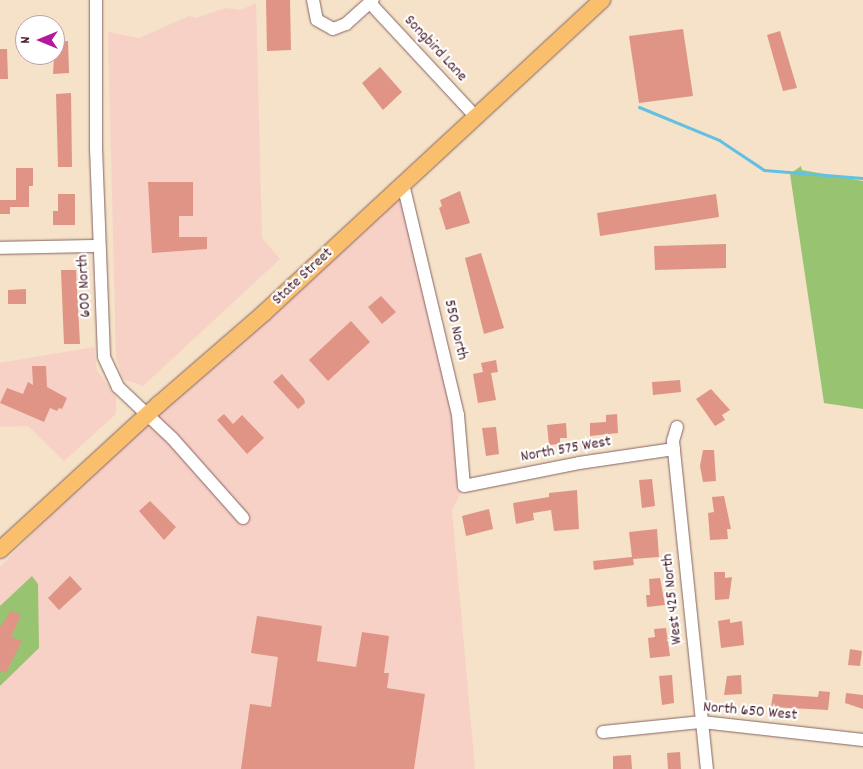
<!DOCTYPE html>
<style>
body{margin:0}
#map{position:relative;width:863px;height:769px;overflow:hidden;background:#f5e2c8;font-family:Dekko,sans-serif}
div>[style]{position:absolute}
.built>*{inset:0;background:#f7d1c6}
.green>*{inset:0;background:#98c472}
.stream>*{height:3px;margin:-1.5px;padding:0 1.5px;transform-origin:1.5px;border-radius:1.5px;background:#62c1e0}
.building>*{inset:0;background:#df9486}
.roads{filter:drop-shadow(0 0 1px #866362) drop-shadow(0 0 1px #866362)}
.minor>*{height:12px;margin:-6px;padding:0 6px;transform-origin:6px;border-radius:6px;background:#fff}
.major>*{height:16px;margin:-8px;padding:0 8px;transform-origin:8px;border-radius:8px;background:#f9bf6d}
span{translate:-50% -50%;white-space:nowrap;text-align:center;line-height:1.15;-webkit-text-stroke:4.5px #fff;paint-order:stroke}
.street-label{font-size:16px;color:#4a1f2b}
.north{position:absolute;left:15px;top:15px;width:50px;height:50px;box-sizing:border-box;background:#fff;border:1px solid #b7a5aa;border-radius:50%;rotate:270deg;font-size:14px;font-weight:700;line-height:20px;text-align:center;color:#4a1f2b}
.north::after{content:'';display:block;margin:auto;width:18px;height:22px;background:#b5179e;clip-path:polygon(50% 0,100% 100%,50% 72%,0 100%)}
</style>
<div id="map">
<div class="built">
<div style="clip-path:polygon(256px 3px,262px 238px,280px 259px,143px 386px,123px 379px,116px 357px,108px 32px,139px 38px,189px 16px,196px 18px,225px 8px,240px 10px)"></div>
<div style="clip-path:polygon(403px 184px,437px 326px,464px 486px,452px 511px,475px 769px,0 769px,0 567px,148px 414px)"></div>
<div style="clip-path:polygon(94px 347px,97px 371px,116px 396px,116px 414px,64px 461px,28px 426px,0 427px,0 363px)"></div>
</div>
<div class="green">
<div style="clip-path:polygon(801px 166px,802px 170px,863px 181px,863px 409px,824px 403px,790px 174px)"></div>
<div style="clip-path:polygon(32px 576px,38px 584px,39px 648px,0 686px,0 606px)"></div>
</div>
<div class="stream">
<div style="left:639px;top:107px;width:87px;rotate:22.4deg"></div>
<div style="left:719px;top:140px;width:54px;rotate:33.7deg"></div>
<div style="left:764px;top:170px;width:99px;rotate:4.6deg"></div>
</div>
<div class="building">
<div style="clip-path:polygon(266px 0,290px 0,291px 50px,267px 51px)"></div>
<div style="clip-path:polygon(683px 29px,693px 96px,639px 103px,629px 36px)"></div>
<div style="clip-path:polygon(780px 31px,797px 88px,783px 91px,767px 35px)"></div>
<div style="clip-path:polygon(68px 41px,69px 73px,53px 74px,55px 42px)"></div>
<div style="clip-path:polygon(0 49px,7px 49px,8px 79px,0 79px)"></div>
<div style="clip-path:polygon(380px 67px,402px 92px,383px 110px,362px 83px)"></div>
<div style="clip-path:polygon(71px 93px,72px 167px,58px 167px,56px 94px)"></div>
<div style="clip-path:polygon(16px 168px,33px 168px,33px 186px,29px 186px,29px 207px,10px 207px,10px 214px,0 214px,0 200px,16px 200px)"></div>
<div style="clip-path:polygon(148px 182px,193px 182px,193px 216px,179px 216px,179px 237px,207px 237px,207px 249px,152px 253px)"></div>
<div style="clip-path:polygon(460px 191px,470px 223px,446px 230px,439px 208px,442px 206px,440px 200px)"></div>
<div style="clip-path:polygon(58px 194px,75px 194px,75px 225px,53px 225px,53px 211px,58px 211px)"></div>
<div style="clip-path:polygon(716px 194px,719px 217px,600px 236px,597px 213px)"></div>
<div style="clip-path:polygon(726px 244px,726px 268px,655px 270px,654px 246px)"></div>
<div style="clip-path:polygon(481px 253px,504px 328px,484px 334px,465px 258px)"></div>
<div style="clip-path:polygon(61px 270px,76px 270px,80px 344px,64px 344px)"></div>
<div style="clip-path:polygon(26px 289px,26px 304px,8px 304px,8px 290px)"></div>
<div style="clip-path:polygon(381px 296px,396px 312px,382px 324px,368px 307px)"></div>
<div style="clip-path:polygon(351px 321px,370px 342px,328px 381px,309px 360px)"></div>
<div style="clip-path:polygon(496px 360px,498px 372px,491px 373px,496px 400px,478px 403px,473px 374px,483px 372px,481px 363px)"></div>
<div style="clip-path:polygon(32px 366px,46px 366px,47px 387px,67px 398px,62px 409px,59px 408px,57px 411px,50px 408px,44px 422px,0 403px,7px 388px,23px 394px,28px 382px,33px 385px)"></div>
<div style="clip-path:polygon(282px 374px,304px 399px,305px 403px,298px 409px,273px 382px)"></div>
<div style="clip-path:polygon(680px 380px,681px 392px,653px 395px,652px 382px)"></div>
<div style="clip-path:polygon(711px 389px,730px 410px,722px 415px,725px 420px,715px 426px,696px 399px)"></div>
<div style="clip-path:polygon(224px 414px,233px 424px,242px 415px,264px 438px,247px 454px,217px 420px)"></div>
<div style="clip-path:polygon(617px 414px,618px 433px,590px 436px,590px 423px,606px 422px,606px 415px)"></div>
<div style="clip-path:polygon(566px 423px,567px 438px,560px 438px,560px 444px,549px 445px,547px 425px)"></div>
<div style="clip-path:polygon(496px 427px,499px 454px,486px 456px,482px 428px)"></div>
<div style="clip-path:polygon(703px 450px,714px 450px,716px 481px,703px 482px,700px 466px)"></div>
<div style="clip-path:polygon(652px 479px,655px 506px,642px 508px,639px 480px)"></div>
<div style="clip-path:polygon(577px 490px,579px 529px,554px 531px,551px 510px,533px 513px,534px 520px,516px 524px,513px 503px,549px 497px,549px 493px)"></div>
<div style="clip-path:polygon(724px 496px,731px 529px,727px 529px,728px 539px,710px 540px,708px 513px,714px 512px,712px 497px)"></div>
<div style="clip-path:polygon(150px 501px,176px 527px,164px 540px,139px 511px)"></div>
<div style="clip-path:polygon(489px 509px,493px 529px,466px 536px,462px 516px)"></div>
<div style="clip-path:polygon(657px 529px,659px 557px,633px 559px,634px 565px,594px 570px,593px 561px,632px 557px,629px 532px)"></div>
<div style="clip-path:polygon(714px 572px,725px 572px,725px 578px,732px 577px,729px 599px,715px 600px)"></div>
<div style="clip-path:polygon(70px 576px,82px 589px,59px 610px,48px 598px)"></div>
<div style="clip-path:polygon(660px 578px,665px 605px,647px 607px,646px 595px,650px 595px,649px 579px)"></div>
<div style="clip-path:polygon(11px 611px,21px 615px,11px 637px,22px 641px,6px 673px,0 671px,0 627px)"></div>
<div style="clip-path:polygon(257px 616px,322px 626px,317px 661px,356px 667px,362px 632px,389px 636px,384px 673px,389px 673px,387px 688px,425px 694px,414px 769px,241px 769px,250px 704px,271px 707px,278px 657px,251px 653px)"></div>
<div style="clip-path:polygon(730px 619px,730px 623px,742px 621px,744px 645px,721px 648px,718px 621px)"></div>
<div style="clip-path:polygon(666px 628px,670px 656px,650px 658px,648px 638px,655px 637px,654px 629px)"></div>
<div style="clip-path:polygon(850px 649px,862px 651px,860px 666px,848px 665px)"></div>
<div style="clip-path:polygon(672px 675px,674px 703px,662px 705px,659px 676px)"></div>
<div style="clip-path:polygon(741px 675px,742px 694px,724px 695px,727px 676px)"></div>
<div style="clip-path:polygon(819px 691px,830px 692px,828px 710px,771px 707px,773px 694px,818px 697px)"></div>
<div style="clip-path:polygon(846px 693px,863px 695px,863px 709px,845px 703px)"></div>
<div style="clip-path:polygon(680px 752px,681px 769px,668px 769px,667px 753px)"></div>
<div style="clip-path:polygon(631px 755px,632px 769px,613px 769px,613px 756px)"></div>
</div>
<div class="roads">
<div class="minor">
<div style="left:96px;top:0;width:148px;rotate:90deg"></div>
<div style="left:96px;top:148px;width:209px;rotate:87.8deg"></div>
<div style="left:104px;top:357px;width:33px;rotate:65deg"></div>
<div style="left:118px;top:387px;width:74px;rotate:43.4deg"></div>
<div style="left:172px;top:438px;width:107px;rotate:48.4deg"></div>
<div style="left:313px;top:0;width:20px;rotate:79deg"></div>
<div style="left:317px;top:20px;width:18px;rotate:29deg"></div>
<div style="left:333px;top:29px;width:14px;rotate:-21deg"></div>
<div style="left:346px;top:24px;width:36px;rotate:-42deg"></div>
<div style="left:370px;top:3px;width:156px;rotate:47.1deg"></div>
<div style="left:403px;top:184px;width:237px;rotate:76.6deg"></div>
<div style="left:458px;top:415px;width:71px;rotate:85.2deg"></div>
<div style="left:464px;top:486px;width:117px;rotate:-11.3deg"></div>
<div style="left:579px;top:463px;width:96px;rotate:-8.4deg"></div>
<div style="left:0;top:248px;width:99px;rotate:-1.2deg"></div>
<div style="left:677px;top:427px;width:15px;rotate:106deg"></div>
<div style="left:673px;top:441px;width:330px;rotate:84.1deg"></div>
<div style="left:603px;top:732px;width:100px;rotate:-5.8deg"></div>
<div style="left:702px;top:722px;width:162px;rotate:6.4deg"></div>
</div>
<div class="major">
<div style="left:0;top:550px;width:216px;rotate:-42.6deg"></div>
<div style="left:159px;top:404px;width:139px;rotate:-40.9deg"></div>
<div style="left:264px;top:313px;width:461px;rotate:-42.8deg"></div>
</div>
</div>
<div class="street-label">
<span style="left:435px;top:49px;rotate:47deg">Songbird Lane</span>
<span style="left:303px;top:277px;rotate:-43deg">State Street</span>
<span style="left:85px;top:286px;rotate:-93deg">600 North</span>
<span style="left:455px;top:330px;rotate:77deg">550 North</span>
<span style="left:566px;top:450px;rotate:-10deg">North 575 West</span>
<span style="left:673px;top:599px;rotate:-96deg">West 425 North</span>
<span style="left:750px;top:712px;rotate:5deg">North 650 West</span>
</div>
<div class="north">N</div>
</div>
